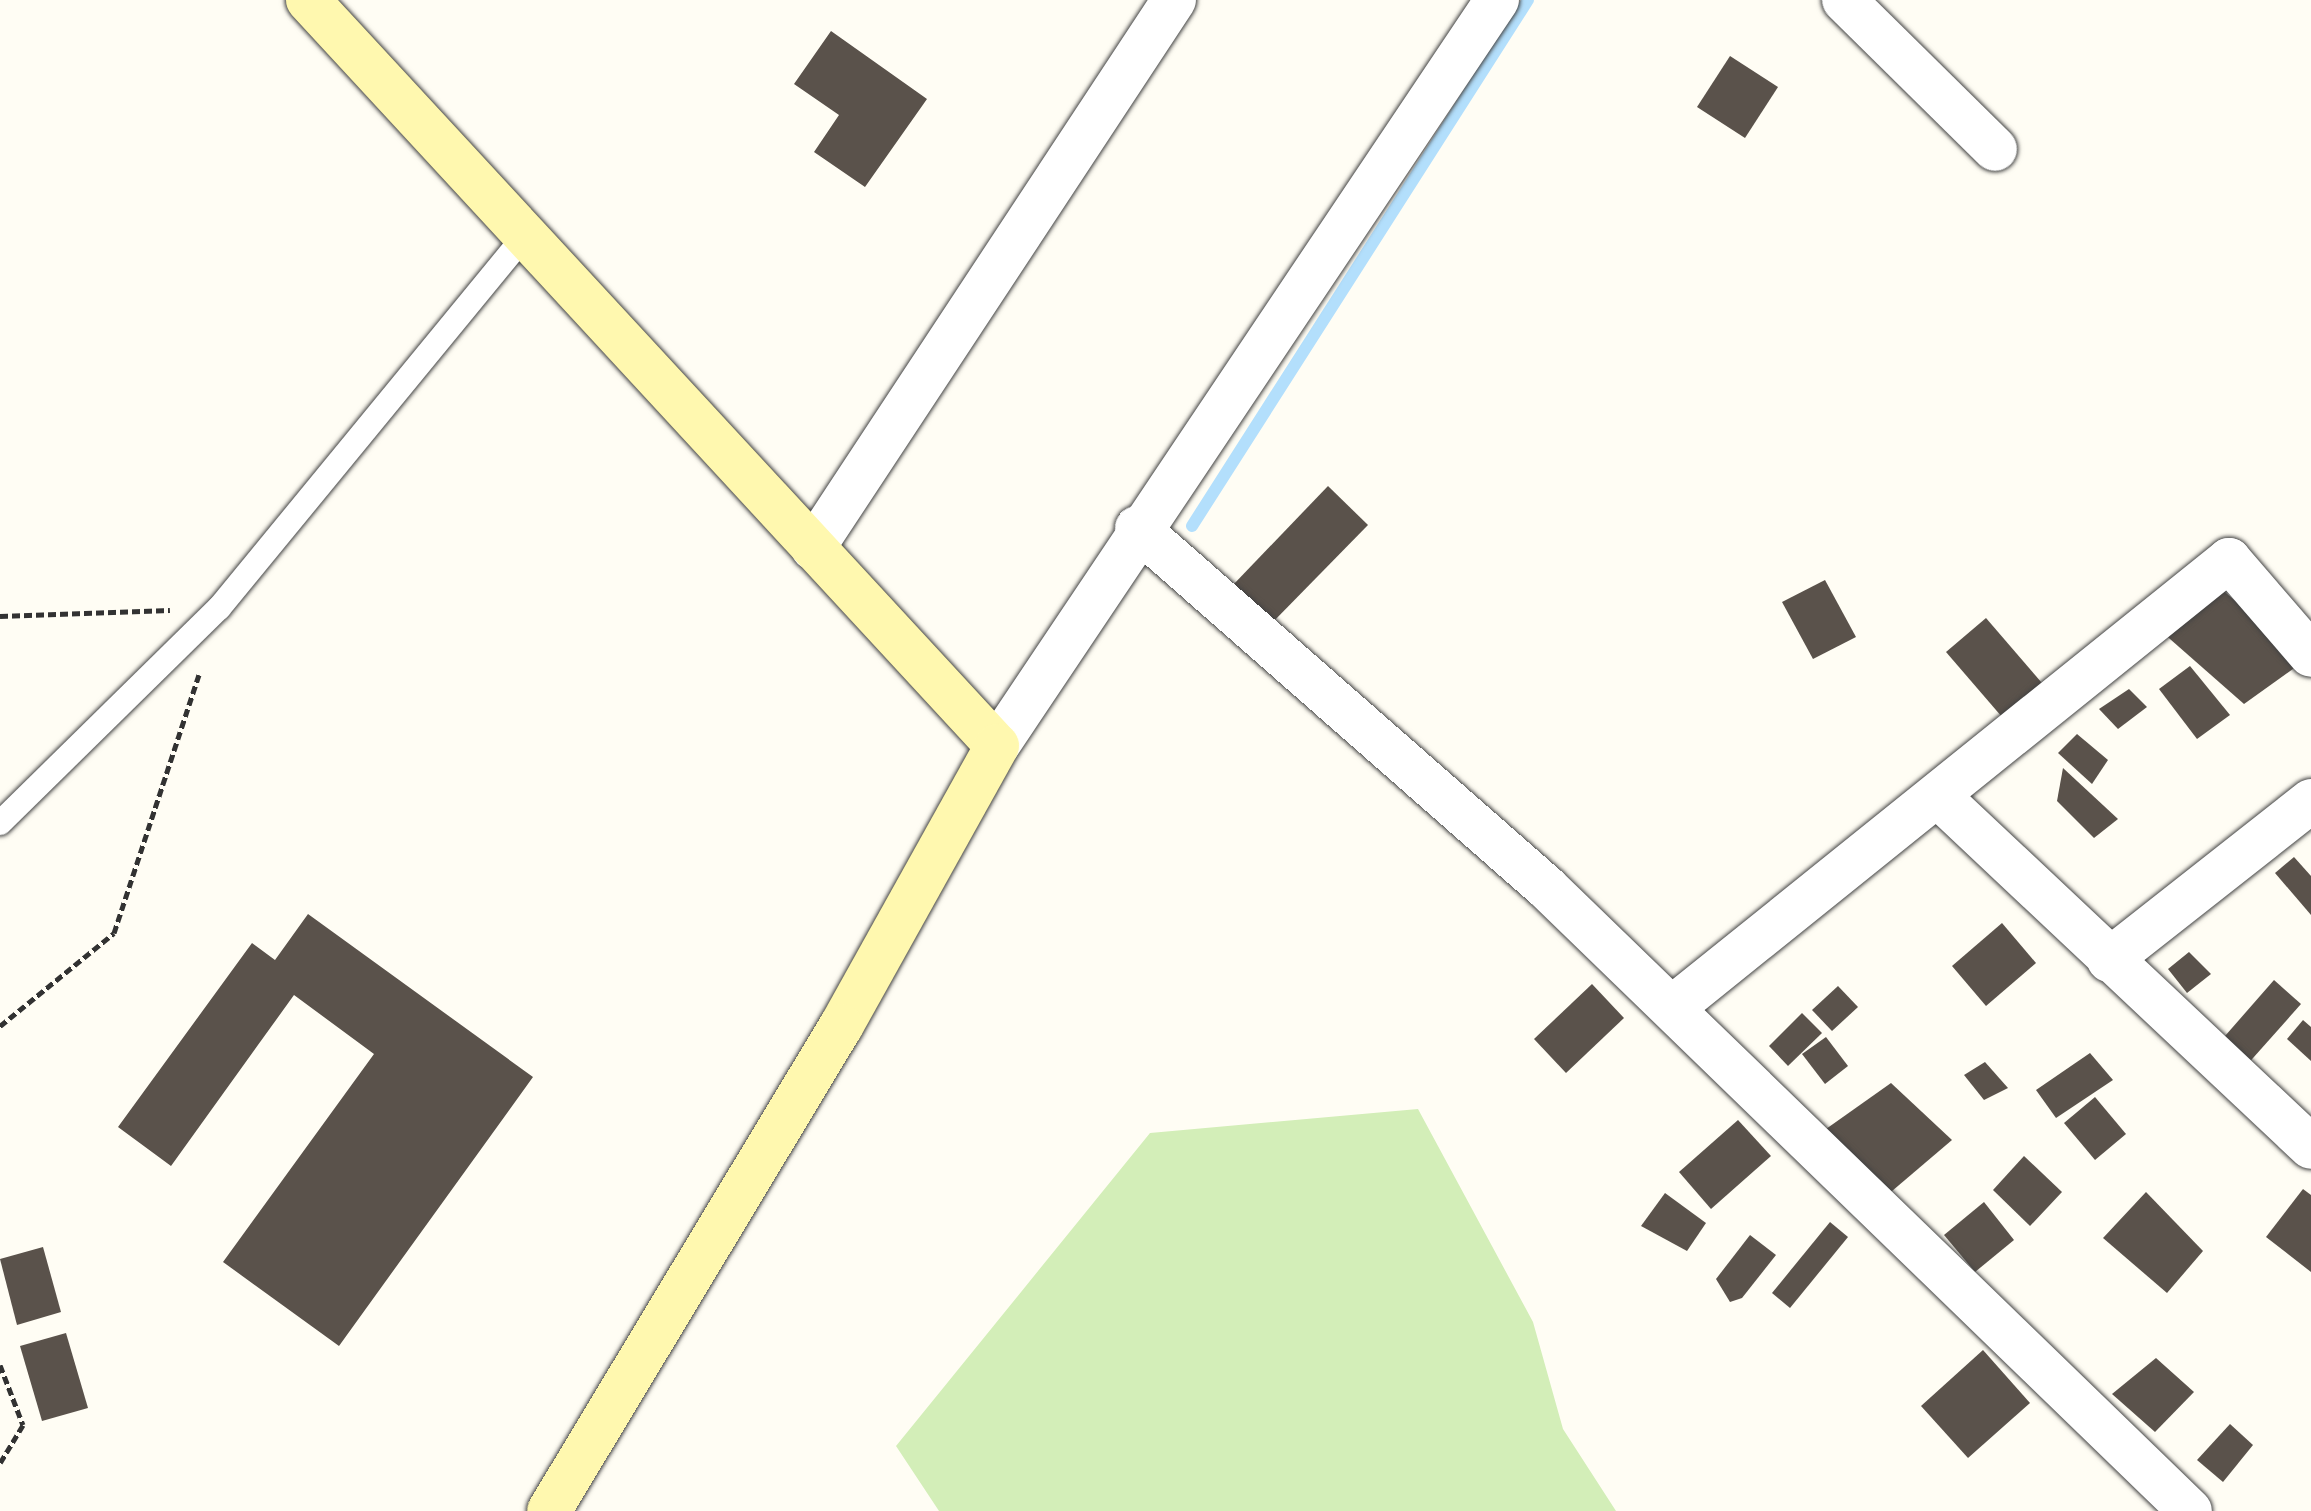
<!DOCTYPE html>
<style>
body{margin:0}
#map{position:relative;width:2311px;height:1511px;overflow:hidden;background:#fffdf4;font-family:"Libre Baskerville",serif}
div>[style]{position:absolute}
.green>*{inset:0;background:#d3eeb8}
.stream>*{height:12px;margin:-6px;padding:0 6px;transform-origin:6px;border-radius:6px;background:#b3dffc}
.building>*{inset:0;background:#5a524b}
.path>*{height:5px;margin-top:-2.5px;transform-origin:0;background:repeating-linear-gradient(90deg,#323232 0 8px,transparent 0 12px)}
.roads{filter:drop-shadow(0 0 2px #434343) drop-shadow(0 0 2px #434343)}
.lane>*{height:24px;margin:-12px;padding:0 12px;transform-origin:12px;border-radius:12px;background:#fff}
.street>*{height:44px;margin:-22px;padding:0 22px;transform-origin:22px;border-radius:22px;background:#fff}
.secondary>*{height:44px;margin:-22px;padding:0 22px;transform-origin:22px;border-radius:22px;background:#fff8af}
span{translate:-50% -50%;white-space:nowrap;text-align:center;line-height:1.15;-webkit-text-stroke:8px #fff;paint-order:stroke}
</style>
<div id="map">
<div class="green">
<div style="clip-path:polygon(1418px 1109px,1533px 1322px,1563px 1429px,1616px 1511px,939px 1511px,896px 1446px,1150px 1133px)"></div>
</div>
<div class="stream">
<div style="left:1192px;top:526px;width:624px;rotate:-57.43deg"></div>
</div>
<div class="building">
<div style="clip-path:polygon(831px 31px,927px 99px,865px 187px,814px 152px,839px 115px,794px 84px)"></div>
<div style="clip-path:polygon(1730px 56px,1778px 87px,1745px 138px,1697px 107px)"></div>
<div style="clip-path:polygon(1328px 486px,1368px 525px,1271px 624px,1232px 586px)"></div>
<div style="clip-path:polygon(1825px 580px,1856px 637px,1813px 659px,1782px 602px)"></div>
<div style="clip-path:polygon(2218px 586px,2283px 642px,2297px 666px,2244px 704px,2162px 632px)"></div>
<div style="clip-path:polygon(1986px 618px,2042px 683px,2002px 717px,1946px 652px)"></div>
<div style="clip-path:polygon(2190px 666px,2230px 715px,2197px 739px,2159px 689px)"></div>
<div style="clip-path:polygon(2129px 689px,2147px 707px,2118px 729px,2099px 709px)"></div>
<div style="clip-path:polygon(2077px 734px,2108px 760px,2092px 784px,2058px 753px)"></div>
<div style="clip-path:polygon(2063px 768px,2118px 819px,2094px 838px,2057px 801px)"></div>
<div style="clip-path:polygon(2294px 857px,2311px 876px,2311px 915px,2275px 873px)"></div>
<div style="clip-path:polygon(308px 914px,533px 1077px,339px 1346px,223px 1262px,374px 1054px,294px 995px,171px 1166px,118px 1127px,252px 943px,275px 960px)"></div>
<div style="clip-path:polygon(2002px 923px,2036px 963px,1986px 1006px,1952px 966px)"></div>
<div style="clip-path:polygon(2189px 952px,2211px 974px,2187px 993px,2168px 969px)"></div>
<div style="clip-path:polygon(2274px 980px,2301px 1004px,2245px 1067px,2218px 1044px)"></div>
<div style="clip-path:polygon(1592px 984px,1624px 1018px,1566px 1073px,1534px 1039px)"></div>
<div style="clip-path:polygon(1838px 986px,1858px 1007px,1832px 1031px,1812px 1010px)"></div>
<div style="clip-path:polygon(1802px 1013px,1822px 1033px,1788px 1066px,1769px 1046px)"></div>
<div style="clip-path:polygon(2303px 1020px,2311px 1027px,2311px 1061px,2287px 1039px)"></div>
<div style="clip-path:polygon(1826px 1037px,1848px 1066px,1825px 1084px,1802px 1054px)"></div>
<div style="clip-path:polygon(2090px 1053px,2113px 1080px,2056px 1118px,2036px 1090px)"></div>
<div style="clip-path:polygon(1985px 1062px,2008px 1088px,1984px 1100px,1964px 1075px)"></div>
<div style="clip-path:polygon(1891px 1083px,1952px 1140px,1885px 1197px,1826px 1129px)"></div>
<div style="clip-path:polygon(2095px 1097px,2126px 1134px,2095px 1160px,2064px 1123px)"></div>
<div style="clip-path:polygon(1738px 1120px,1771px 1156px,1711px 1209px,1679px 1172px)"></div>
<div style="clip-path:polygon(2024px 1156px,2062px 1192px,2030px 1226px,1993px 1190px)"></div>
<div style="clip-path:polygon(2303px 1189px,2311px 1195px,2311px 1272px,2266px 1237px)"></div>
<div style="clip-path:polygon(2146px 1192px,2203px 1251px,2167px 1293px,2103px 1238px)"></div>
<div style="clip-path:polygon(1665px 1193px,1706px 1223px,1687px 1251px,1641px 1226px)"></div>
<div style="clip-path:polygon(1984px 1202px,2014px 1240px,1975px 1272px,1944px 1235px)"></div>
<div style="clip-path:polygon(1830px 1222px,1848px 1237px,1790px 1308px,1772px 1293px)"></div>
<div style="clip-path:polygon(1750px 1235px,1776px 1255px,1742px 1298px,1730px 1302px,1716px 1279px)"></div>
<div style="clip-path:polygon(43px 1247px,61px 1312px,17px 1325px,0 1259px)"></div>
<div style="clip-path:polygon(66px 1333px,88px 1408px,42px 1421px,20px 1346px)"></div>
<div style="clip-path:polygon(1983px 1350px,2030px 1403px,1968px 1458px,1921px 1406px)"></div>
<div style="clip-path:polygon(2156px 1358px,2194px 1392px,2155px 1432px,2112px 1394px)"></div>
<div style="clip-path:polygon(2230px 1424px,2253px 1445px,2223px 1482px,2197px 1460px)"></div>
</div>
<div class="path">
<div style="left:0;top:616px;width:170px;rotate:-2deg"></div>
<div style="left:0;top:1026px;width:147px;rotate:-39.2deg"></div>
<div style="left:114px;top:933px;width:272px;rotate:-71.8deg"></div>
<div style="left:0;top:1365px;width:64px;rotate:69deg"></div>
<div style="left:23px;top:1425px;width:44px;rotate:121.2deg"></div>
</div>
<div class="roads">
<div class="lane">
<div style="left:0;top:823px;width:307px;rotate:-44.5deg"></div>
<div style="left:219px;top:608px;width:479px;rotate:-50.6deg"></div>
</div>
<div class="street">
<div style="left:1844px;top:0;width:212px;rotate:44.6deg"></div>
<div style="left:1137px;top:528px;width:546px;rotate:41.28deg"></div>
<div style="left:1547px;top:888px;width:895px;rotate:44.09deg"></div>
<div style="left:813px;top:548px;width:656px;rotate:-56.62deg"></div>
<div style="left:997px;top:746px;width:898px;rotate:-56.17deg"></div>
<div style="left:1940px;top:798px;width:509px;rotate:43.25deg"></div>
<div style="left:2109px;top:960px;width:257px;rotate:-38.2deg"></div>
<div style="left:1672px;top:1008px;width:715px;rotate:-38.81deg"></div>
<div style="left:2229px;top:560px;width:125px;rotate:49.2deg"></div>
</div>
<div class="secondary">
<div style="left:308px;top:0;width:1015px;rotate:47.27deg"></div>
<div style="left:997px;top:746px;width:321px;rotate:119.1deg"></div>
<div style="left:841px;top:1026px;width:566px;rotate:121.05deg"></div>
</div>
</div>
</div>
